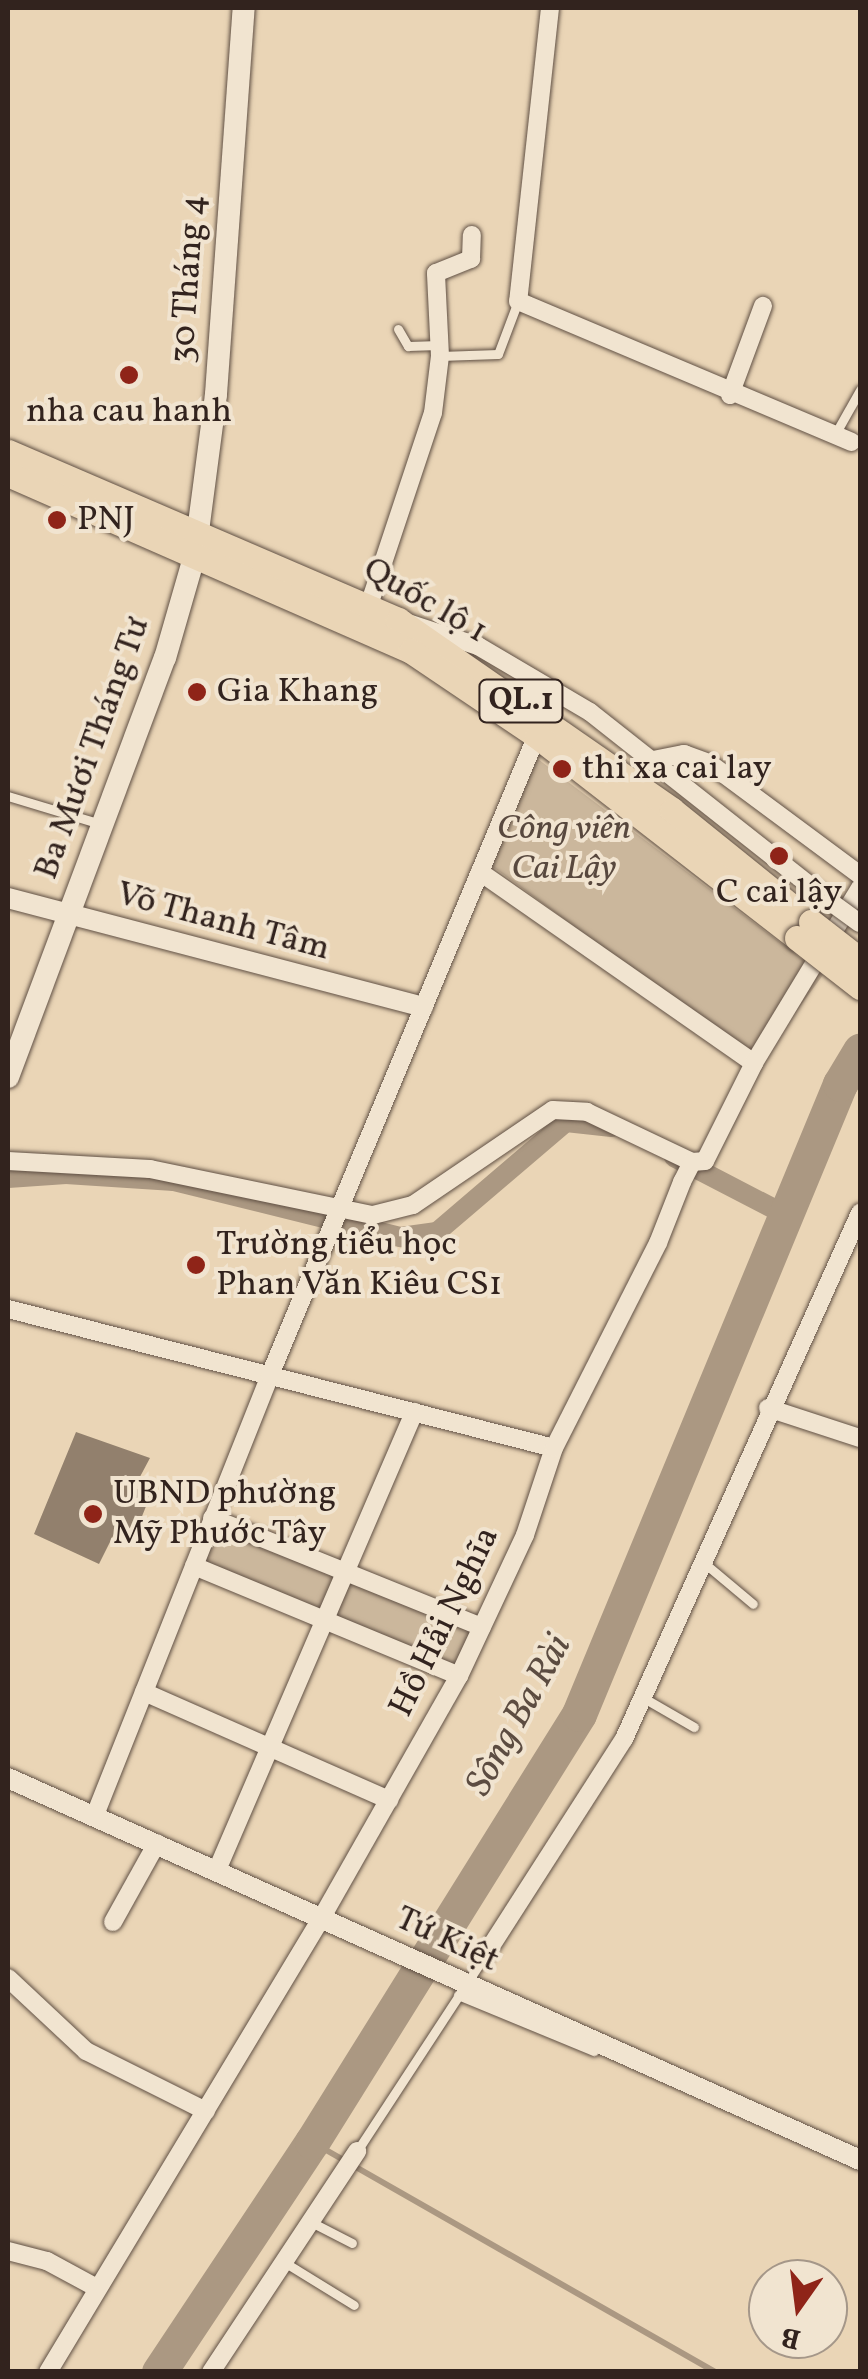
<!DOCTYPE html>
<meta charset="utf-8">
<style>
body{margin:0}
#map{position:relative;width:868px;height:2379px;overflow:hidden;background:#ead5b6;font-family:Vollkorn,serif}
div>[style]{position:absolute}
.green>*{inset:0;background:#cbb79c}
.stream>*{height:6px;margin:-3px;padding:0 3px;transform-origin:3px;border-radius:3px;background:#ab9882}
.canal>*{height:20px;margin:-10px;padding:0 10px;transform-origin:10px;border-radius:10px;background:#ab9882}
.river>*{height:35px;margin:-17.5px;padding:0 17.5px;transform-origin:17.5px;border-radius:17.5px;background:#ab9882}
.building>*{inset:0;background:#92806d}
.roads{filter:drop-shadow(0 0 2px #605044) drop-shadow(0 0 2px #605044)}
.service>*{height:9px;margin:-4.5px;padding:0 4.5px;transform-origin:4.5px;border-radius:4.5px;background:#f1e4d0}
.minor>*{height:18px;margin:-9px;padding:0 9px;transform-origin:9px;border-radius:9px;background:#f1e4d0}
.tertiary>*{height:20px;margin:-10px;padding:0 10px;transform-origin:10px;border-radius:10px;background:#f1e4d0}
.secondary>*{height:22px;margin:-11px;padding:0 11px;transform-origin:11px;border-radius:11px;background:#f1e4d0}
.primary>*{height:25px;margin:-12.5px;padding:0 12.5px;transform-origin:12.5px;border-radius:12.5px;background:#ead5b6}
.bridges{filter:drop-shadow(0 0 2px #605044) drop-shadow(0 0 2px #605044)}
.minor-bridge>*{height:18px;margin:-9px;padding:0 9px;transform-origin:9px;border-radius:9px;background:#f1e4d0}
.primary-bridge>*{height:25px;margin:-12.5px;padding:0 12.5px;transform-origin:12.5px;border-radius:12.5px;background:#ead5b6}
.dots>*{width:28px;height:28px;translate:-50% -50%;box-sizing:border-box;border:5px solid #f1e4d0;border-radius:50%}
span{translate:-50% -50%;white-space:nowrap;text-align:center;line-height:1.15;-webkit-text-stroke:8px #f1e4d0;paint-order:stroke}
.shield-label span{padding:2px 8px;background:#f1e4d0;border:2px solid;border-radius:8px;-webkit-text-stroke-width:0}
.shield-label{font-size:32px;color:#32231e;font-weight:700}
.street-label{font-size:35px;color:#32231e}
.poi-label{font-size:35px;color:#32231e}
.left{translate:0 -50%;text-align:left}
.park-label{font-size:35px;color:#58483e;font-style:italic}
.water-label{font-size:38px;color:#5c4c41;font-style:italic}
.frame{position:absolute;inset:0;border:10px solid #32231e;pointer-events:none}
.north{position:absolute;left:748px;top:2259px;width:100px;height:100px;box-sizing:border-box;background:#f1e4d0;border:2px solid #a59789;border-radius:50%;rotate:194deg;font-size:28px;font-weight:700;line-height:40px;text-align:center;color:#32231e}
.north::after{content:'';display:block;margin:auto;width:35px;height:45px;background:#8f2418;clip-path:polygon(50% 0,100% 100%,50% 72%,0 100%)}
</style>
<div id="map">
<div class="green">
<div style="clip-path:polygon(530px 753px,823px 975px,759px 1062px,485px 861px)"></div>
<div style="clip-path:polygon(212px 1518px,482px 1627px,459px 1676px,194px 1566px)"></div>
</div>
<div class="stream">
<div style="left:312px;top:2142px;width:464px;rotate:29.7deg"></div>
</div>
<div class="canal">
<div style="left:674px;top:1157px;width:128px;rotate:27.4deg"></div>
<div style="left:8px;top:1178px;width:58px;rotate:-3.9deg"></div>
<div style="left:66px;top:1174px;width:108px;rotate:3.7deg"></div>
<div style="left:174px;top:1181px;width:234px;rotate:13.9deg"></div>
<div style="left:401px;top:1237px;width:36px;rotate:-8deg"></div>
<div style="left:437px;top:1232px;width:170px;rotate:-40.5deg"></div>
<div style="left:566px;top:1122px;width:46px;rotate:6.2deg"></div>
</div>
<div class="river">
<div style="left:159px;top:2372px;width:276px;rotate:-56.4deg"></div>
<div style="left:312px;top:2142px;width:504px;rotate:-58.04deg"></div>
<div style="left:579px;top:1714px;width:682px;rotate:-67.5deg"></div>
<div style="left:840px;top:1084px;width:39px;rotate:-59deg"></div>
</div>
<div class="building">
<div style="clip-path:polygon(76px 1432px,150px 1458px,134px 1488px,151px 1494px,132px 1541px,114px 1534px,99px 1564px,34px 1534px)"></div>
</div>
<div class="roads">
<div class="service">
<div style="left:398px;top:329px;width:20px;rotate:60deg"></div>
<div style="left:408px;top:346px;width:31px;rotate:-2deg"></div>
<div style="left:440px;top:356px;width:58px;rotate:-2deg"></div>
<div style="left:498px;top:354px;width:57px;rotate:-69.3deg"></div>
<div style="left:834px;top:436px;width:53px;rotate:-60.5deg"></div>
<div style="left:8px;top:796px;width:97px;rotate:16.8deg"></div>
<div style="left:703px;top:1562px;width:65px;rotate:40deg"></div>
<div style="left:642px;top:1697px;width:60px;rotate:30deg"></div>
<div style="left:458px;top:1995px;width:147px;rotate:22.4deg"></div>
<div style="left:357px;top:2151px;width:232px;rotate:-56.8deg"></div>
<div style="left:311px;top:2222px;width:46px;rotate:27.1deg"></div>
<div style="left:284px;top:2262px;width:82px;rotate:31.6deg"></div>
</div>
<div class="minor">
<div style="left:550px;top:8px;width:295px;rotate:96.2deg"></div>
<div style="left:518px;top:301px;width:362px;rotate:22.9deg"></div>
<div style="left:730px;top:395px;width:95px;rotate:-69.7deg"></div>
<div style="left:369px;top:605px;width:202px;rotate:-71.6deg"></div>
<div style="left:433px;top:413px;width:57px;rotate:-83deg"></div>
<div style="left:440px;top:356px;width:83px;rotate:-92.8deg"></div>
<div style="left:436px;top:273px;width:38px;rotate:-22deg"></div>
<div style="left:471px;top:259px;width:24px;rotate:-88deg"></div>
<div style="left:411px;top:624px;width:71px;rotate:18.2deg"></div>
<div style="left:478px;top:646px;width:130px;rotate:30.5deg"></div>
<div style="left:590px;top:712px;width:308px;rotate:38.3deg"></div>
<div style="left:653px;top:760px;width:32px;rotate:-11deg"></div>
<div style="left:684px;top:754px;width:27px;rotate:20deg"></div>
<div style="left:709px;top:763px;width:188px;rotate:36.6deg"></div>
<div style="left:480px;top:872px;width:334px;rotate:34.9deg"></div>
<div style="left:8px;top:1161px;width:142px;rotate:3.2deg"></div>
<div style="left:150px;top:1169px;width:228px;rotate:11.7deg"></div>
<div style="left:373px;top:1215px;width:41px;rotate:-14deg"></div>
<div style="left:413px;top:1205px;width:169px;rotate:-34.2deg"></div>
<div style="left:553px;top:1110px;width:34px;rotate:3deg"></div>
<div style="left:587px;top:1112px;width:116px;rotate:25.5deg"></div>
<div style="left:8px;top:1309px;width:563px;rotate:14.28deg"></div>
<div style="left:768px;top:1408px;width:97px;rotate:18.1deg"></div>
<div style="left:212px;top:1518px;width:291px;rotate:22deg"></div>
<div style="left:194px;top:1566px;width:287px;rotate:22.5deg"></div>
<div style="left:144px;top:1692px;width:268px;rotate:23.8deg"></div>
<div style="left:95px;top:1815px;width:474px;rotate:-68.3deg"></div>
<div style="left:270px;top:1375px;width:701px;rotate:-67.35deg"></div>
<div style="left:217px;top:1870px;width:499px;rotate:-66.7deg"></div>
<div style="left:113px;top:1922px;width:90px;rotate:-60.9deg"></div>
<div style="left:484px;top:1957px;width:259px;rotate:-57.3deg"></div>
<div style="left:624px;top:1739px;width:577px;rotate:-65.84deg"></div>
<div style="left:8px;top:1978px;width:107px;rotate:43.1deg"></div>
<div style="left:86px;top:2051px;width:134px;rotate:26.6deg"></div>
<div style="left:8px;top:2251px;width:40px;rotate:14.4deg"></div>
<div style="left:47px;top:2261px;width:57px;rotate:28.4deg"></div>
<div style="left:48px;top:2372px;width:531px;rotate:-58.94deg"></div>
<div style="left:322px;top:1917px;width:277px;rotate:-60.4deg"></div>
<div style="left:459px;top:1676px;width:156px;rotate:-64.9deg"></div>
<div style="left:525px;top:1535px;width:92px;rotate:-71.6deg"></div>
<div style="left:554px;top:1448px;width:230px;rotate:-63.1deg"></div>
<div style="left:658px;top:1243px;width:66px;rotate:-68.5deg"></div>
<div style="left:682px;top:1182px;width:22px;rotate:-63deg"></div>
<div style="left:692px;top:1162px;width:13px;rotate:-4deg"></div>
<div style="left:705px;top:1161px;width:110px;rotate:-63.4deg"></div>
<div style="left:754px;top:1063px;width:205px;rotate:-58.8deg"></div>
<div style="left:211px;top:2372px;width:265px;rotate:-56.5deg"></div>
</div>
<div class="tertiary">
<div style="left:8px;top:898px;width:429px;rotate:14.7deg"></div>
<div style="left:8px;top:1778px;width:934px;rotate:24.15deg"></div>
</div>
<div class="secondary">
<div style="left:8px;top:1077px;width:447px;rotate:-69.5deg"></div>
<div style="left:165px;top:658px;width:108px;rotate:-73.9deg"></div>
<div style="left:195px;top:554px;width:161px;rotate:-82.5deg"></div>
<div style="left:216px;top:394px;width:387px;rotate:-85.9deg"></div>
</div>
<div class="primary">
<div style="left:8px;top:452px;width:425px;rotate:23.3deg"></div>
<div style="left:398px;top:620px;width:333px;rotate:34.7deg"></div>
<div style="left:672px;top:810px;width:179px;rotate:38.9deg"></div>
<div style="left:8px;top:474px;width:440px;rotate:23.7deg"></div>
<div style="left:411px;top:651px;width:152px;rotate:34deg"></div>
<div style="left:537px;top:736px;width:329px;rotate:37.8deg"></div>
</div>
</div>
<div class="bridges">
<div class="minor-bridge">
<div style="left:832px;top:903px;width:34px;rotate:36deg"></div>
</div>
<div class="primary-bridge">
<div style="left:811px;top:922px;width:62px;rotate:37.8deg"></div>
<div style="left:797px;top:938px;width:80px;rotate:37.9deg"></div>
</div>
</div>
<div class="dots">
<div style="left:129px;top:375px;background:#8f2418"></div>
<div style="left:57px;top:520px;background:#8f2418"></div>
<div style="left:197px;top:692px;background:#8f2418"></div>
<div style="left:562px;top:769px;background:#8f2418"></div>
<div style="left:779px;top:856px;background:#8f2418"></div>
<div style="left:196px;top:1265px;background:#8f2418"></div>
<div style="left:93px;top:1514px;background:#8f2418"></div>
</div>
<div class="shield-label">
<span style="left:521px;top:701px">QL.1</span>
</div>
<div class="street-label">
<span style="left:189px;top:279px;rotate:-86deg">30 Tháng 4</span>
<span style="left:425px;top:601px;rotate:30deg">Quốc lộ 1</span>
<span style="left:93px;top:748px;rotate:-70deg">Ba Mươi Tháng Tư</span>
<span style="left:223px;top:922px;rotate:15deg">Võ Thanh Tâm</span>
<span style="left:445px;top:1622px;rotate:-64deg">Hồ Hải Nghĩa</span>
<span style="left:447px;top:1940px;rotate:25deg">Tứ Kiệt</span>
</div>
<div class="poi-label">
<span style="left:129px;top:412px">nha cau hanh</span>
<span class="left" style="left:77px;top:520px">PNJ</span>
<span class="left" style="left:217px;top:692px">Gia Khang</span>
<span class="left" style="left:582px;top:769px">thi xa cai lay</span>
<span style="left:779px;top:893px">C cai lậy</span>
<span class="left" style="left:216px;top:1265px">Trường tiểu học<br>Phan Văn Kiêu CS1</span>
<span class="left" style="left:113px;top:1514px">UBND phường<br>Mỹ Phước Tây</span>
</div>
<div class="park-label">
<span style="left:564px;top:849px">Công viên<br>Cai Lậy</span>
</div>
<div class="water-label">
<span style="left:520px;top:1716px;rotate:-61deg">Sông Ba Rài</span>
</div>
<div class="frame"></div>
<div class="north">B</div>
</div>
